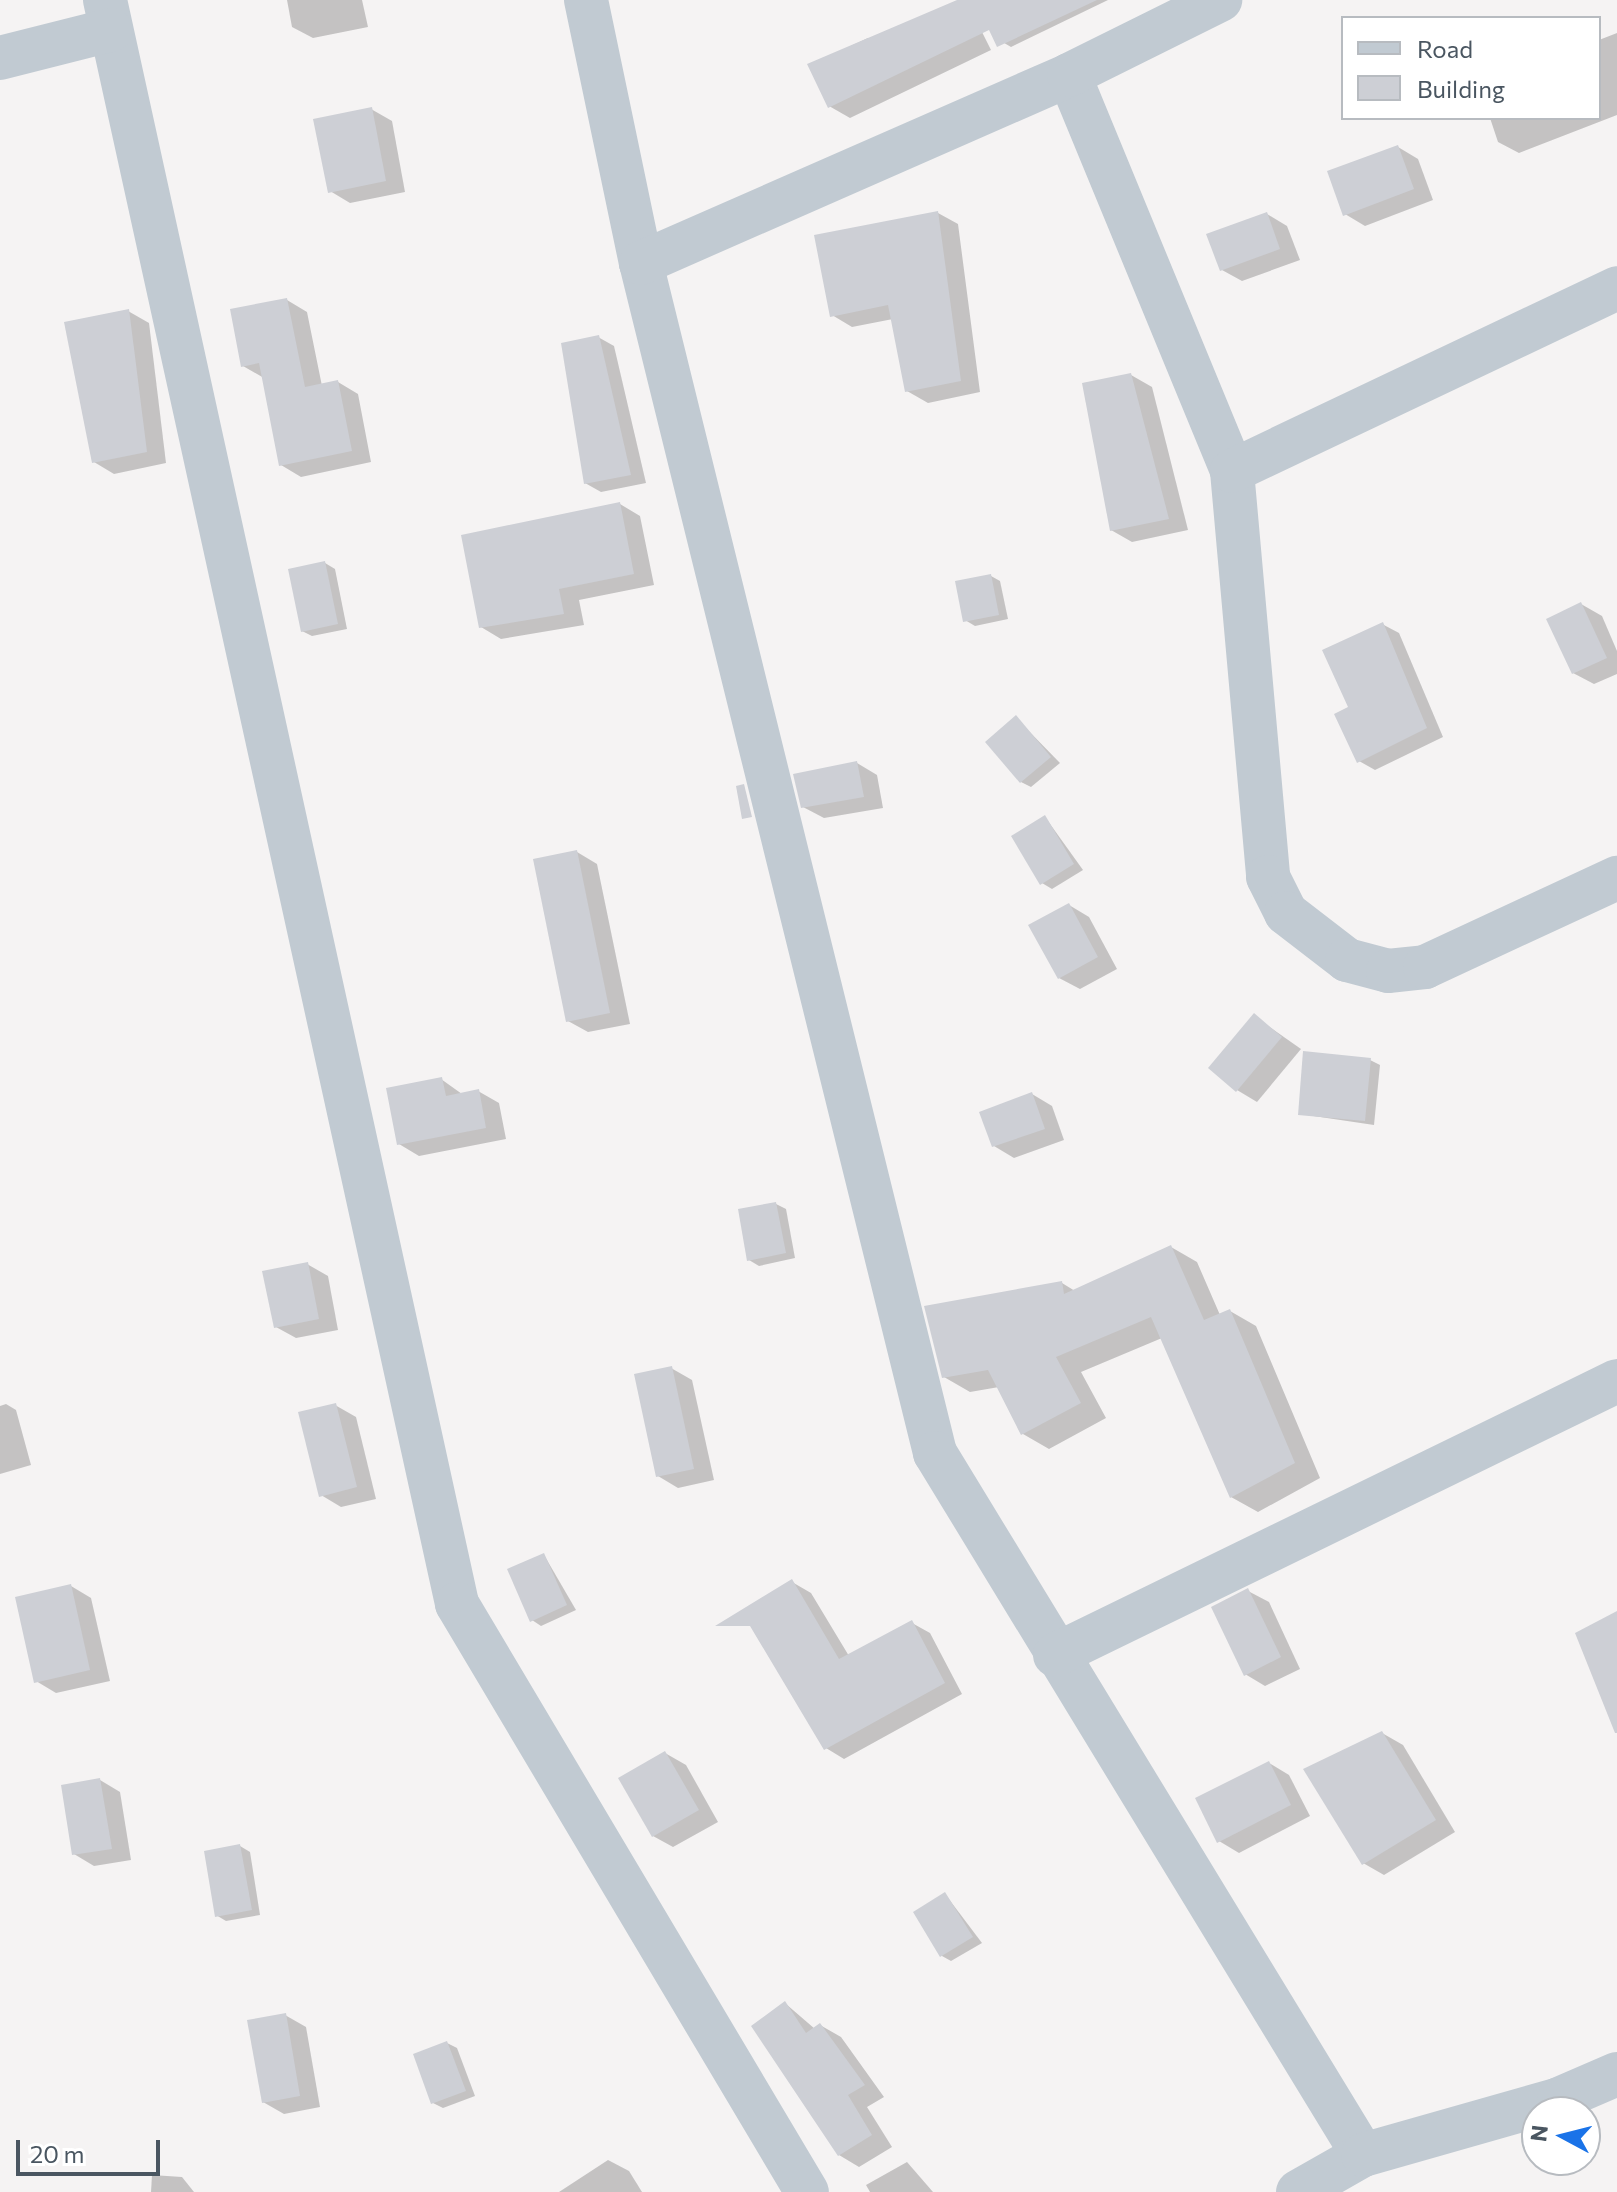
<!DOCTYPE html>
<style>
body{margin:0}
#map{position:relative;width:1617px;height:2192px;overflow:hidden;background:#f5f3f3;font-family:Commissioner,sans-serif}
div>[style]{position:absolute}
.shadow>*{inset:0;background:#0003}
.building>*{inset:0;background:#cdcfd5}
.minor>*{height:44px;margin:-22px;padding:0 22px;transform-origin:22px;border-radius:22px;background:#c1cad2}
span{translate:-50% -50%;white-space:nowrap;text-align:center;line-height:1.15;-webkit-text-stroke:6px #fff;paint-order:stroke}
.legend{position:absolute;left:1341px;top:16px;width:260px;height:104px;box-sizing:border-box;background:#fff;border:2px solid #b7bbc0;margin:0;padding:10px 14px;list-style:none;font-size:24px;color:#4a5661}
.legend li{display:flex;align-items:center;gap:16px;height:40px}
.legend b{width:40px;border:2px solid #b7bbc0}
.north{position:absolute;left:1521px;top:2096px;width:80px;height:80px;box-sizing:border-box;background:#fff;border:2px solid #b7bbc0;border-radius:50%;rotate:277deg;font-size:22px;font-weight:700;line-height:32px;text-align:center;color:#4a5661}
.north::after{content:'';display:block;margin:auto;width:28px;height:36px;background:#1a73e8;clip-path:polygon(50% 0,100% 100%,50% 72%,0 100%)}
.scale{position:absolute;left:16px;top:2140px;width:144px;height:36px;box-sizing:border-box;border:4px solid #4a5661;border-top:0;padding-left:10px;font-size:24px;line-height:28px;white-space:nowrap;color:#4a5661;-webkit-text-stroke:6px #fff;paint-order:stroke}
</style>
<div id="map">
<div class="shadow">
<div style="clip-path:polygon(287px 0,362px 0,368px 27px,313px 38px,292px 27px)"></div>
<div style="clip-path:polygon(982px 0,1108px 0,1011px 47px,994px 37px)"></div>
<div style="clip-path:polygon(974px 16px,991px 50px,850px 118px,829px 106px,810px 65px,868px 38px,875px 42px)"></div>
<div style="clip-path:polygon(1617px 33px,1617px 115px,1519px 153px,1498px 142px,1490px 118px,1599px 118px,1599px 40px)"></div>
<div style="clip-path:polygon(371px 109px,392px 121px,405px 192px,350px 203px,330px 191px)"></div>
<div style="clip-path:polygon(1398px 147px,1418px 159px,1433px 200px,1365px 226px,1345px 214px)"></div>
<div style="clip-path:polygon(938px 213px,958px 224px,980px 392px,928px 403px,907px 391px,893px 319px,852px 327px,832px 315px)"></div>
<div style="clip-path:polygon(1267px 214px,1287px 226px,1300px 260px,1242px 281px,1222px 270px)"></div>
<div style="clip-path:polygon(287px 300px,307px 312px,322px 386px,338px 382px,358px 394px,371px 462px,301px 477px,281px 465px,264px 378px,243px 366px)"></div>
<div style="clip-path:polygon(128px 311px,149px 323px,166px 463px,114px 474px,94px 462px)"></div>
<div style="clip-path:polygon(598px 337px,614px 346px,646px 483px,601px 492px,585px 483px)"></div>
<div style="clip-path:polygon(1131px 375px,1152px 387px,1188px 530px,1132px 542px,1111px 530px)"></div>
<div style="clip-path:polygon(620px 504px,640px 516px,654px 585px,579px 600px,584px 625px,501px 639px,481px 627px)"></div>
<div style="clip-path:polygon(325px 563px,335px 569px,347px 629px,312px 636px,302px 631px)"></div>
<div style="clip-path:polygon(991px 576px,1000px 581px,1008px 619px,975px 626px,965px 620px)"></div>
<div style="clip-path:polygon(1581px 604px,1602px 616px,1617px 651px,1617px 674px,1594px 684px,1573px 673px)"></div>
<div style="clip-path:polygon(1382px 624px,1399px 633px,1443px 737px,1375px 770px,1359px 761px,1350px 708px)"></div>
<div style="clip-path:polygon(1016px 718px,1060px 763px,1031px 787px,1021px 782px)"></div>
<div style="clip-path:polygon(857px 763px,877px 775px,883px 808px,824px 818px,803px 807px)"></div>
<div style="clip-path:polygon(1045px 817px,1083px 870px,1052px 889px,1042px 883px)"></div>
<div style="clip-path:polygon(577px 852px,597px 864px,630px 1024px,588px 1032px,568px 1021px)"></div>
<div style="clip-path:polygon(1069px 905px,1089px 917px,1117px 969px,1080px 989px,1059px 978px)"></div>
<div style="clip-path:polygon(1254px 1016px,1301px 1049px,1257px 1102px,1237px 1090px)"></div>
<div style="clip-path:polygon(1370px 1060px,1380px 1065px,1374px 1125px,1300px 1114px)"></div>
<div style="clip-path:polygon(441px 1079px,462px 1094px,478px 1091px,499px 1103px,506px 1139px,419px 1156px,399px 1144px)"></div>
<div style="clip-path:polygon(1032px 1094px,1052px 1106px,1064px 1140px,1014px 1158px,994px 1146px)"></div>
<div style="clip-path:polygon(776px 1204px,786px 1209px,795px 1258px,759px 1266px,749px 1260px)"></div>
<div style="clip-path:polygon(1171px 1247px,1197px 1262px,1220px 1315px,1230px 1311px,1256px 1326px,1320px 1478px,1258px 1512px,1231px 1497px,1162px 1338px,1081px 1372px,1106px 1418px,1049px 1449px,1023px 1434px,999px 1387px,970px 1392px,944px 1377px,1062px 1283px,1075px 1291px)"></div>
<div style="clip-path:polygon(307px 1264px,328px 1276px,338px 1330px,296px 1338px,276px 1327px)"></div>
<div style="clip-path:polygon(671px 1368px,692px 1380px,714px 1480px,678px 1488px,658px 1476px)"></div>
<div style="clip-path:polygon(6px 1404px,16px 1410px,31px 1465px,0 1474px,0 1406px)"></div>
<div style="clip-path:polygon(335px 1405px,356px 1417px,376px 1499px,341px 1507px,321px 1495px)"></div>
<div style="clip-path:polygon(544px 1555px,576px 1610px,541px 1626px,532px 1620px)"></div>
<div style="clip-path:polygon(792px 1582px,811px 1593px,849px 1656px,912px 1623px,930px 1633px,962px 1694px,844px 1759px,826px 1748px)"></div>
<div style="clip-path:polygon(71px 1586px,91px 1598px,110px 1681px,56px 1693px,36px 1681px)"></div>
<div style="clip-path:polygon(1248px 1591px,1269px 1602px,1300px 1669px,1265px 1686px,1245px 1674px)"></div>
<div style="clip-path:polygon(1382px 1733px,1403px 1745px,1455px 1832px,1384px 1875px,1363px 1863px)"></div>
<div style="clip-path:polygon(665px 1753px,686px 1765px,718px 1822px,673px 1847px,653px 1836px)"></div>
<div style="clip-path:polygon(1269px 1763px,1289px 1775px,1310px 1816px,1239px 1853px,1219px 1841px)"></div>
<div style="clip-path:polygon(100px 1780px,120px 1792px,131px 1860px,94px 1866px,74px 1854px)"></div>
<div style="clip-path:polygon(240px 1846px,250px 1852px,260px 1915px,226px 1921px,216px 1915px)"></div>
<div style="clip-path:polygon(945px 1894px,982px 1943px,951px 1961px,942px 1956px)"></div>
<div style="clip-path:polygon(786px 2004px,815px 2029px,820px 2025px,841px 2037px,884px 2097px,867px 2107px,892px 2147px,859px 2167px,839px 2155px)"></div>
<div style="clip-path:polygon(285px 2015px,306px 2027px,320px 2107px,284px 2114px,263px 2102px)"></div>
<div style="clip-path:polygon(447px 2043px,457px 2048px,475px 2096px,443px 2108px,433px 2103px)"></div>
<div style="clip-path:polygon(608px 2160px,629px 2171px,642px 2192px,559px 2192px)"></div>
<div style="clip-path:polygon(907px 2162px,933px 2192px,870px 2192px,866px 2185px)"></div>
<div style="clip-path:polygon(152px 2175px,182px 2177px,194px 2192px,151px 2192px)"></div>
</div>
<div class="building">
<div style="clip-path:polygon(957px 0,1097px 0,997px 47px,989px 30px,828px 108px,807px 64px)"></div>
<div style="clip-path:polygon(372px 107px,386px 181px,328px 193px,313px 119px)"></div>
<div style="clip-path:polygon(1398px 145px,1414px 189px,1343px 216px,1327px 171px)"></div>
<div style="clip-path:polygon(938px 211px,961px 381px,905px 392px,888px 305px,830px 317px,814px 235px)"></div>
<div style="clip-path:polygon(1267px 212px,1280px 249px,1220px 271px,1206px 234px)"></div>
<div style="clip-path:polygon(287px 298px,305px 387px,338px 380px,352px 451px,279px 466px,259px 363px,241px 367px,230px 309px)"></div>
<div style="clip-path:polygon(129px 309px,147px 452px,92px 463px,64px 322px)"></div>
<div style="clip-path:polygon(599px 335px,631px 475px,584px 484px,561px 343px)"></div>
<div style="clip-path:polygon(1131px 373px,1169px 519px,1110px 531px,1082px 383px)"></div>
<div style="clip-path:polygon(620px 502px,634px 574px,559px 589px,564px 614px,479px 628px,461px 535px)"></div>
<div style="clip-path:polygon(325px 561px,338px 624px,301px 632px,288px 569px)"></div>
<div style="clip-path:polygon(991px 574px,999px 615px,963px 622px,955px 581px)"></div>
<div style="clip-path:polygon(1581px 602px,1607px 658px,1572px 674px,1546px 619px)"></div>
<div style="clip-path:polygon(1383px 622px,1427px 728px,1357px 763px,1334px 714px,1348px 707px,1322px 650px)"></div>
<div style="clip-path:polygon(1016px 715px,1051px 757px,1020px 783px,985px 742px)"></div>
<div style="clip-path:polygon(857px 761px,864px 797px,801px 808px,793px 774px)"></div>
<div style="clip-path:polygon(744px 784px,752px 817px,742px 819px,736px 786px)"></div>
<div style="clip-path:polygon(1045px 815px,1074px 864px,1040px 885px,1011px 836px)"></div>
<div style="clip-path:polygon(577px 850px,610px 1013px,566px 1022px,533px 859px)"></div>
<div style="clip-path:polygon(1069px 903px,1098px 957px,1058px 979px,1028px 925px)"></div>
<div style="clip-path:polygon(1254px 1013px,1282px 1037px,1236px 1092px,1208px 1068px)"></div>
<div style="clip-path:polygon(1303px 1051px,1371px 1058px,1365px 1121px,1298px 1115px)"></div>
<div style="clip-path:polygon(442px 1077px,446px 1096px,479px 1089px,486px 1128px,397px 1145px,386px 1088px)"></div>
<div style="clip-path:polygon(1032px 1092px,1045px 1129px,992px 1147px,979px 1112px)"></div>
<div style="clip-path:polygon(776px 1202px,786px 1253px,747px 1261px,738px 1209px)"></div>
<div style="clip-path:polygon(1171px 1245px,1204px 1320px,1230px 1309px,1295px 1463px,1230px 1498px,1151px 1317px,1056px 1357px,1081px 1403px,1021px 1435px,988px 1370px,942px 1378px,924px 1306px,1062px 1281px,1064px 1294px)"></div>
<div style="clip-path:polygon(308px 1262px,319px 1319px,274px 1328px,262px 1271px)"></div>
<div style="clip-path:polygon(672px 1366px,694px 1469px,656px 1477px,634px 1374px)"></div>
<div style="clip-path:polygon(336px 1403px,357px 1487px,319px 1497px,298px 1412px)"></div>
<div style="clip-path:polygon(544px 1553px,567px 1605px,530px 1622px,507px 1569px)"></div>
<div style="clip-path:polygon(792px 1579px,839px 1659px,912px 1620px,945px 1683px,824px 1750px,750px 1626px,715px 1626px)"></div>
<div style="clip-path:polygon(71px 1584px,90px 1670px,34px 1683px,15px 1597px)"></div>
<div style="clip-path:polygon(1248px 1588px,1281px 1657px,1244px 1676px,1211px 1607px)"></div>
<div style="clip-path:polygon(1617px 1611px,1617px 1733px,1615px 1733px,1575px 1633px)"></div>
<div style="clip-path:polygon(1382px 1731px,1436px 1820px,1362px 1865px,1303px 1769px)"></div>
<div style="clip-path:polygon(665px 1751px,699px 1810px,652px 1837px,618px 1778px)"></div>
<div style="clip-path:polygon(1269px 1761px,1291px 1805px,1217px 1843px,1195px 1798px)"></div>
<div style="clip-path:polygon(100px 1778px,112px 1849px,72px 1855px,61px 1785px)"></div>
<div style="clip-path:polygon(240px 1844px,252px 1910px,215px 1917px,204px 1851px)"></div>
<div style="clip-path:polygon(945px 1892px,973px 1937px,940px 1957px,913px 1912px)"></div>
<div style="clip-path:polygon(785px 2001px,806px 2033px,820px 2023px,865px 2085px,848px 2095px,872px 2135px,838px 2156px,751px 2026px)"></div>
<div style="clip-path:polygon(286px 2013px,300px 2096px,262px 2103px,247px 2020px)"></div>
<div style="clip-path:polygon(447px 2041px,466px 2091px,431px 2104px,413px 2054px)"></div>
</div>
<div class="minor">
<div style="left:105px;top:0;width:1642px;rotate:77.62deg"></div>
<div style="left:457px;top:1604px;width:684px;rotate:59.24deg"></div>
<div style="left:586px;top:0;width:269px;rotate:78.2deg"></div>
<div style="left:641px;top:263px;width:1226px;rotate:76.12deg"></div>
<div style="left:935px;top:1453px;width:822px;rotate:58.63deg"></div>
<div style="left:0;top:58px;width:114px;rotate:-14.2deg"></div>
<div style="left:1069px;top:75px;width:428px;rotate:67.6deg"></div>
<div style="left:1232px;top:471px;width:408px;rotate:84.9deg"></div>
<div style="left:1268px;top:877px;width:40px;rotate:63.4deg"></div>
<div style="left:1286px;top:913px;width:77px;rotate:37.6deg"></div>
<div style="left:1347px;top:960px;width:42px;rotate:15deg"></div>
<div style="left:1388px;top:971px;width:37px;rotate:-6deg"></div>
<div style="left:1425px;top:967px;width:212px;rotate:-24.9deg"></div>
<div style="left:641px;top:263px;width:467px;rotate:-23.7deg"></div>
<div style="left:1069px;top:75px;width:169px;rotate:-26.4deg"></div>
<div style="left:1232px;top:471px;width:426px;rotate:-25.4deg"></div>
<div style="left:1055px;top:1655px;width:625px;rotate:-25.99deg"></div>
<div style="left:1298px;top:2192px;width:75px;rotate:-29.6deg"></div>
<div style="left:1363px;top:2155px;width:204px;rotate:-15.9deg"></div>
<div style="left:1559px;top:2099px;width:63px;rotate:-23.3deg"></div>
</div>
<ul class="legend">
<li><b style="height:10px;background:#c1cad2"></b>Road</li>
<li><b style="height:22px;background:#cdcfd5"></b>Building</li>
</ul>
<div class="north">N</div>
<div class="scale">20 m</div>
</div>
